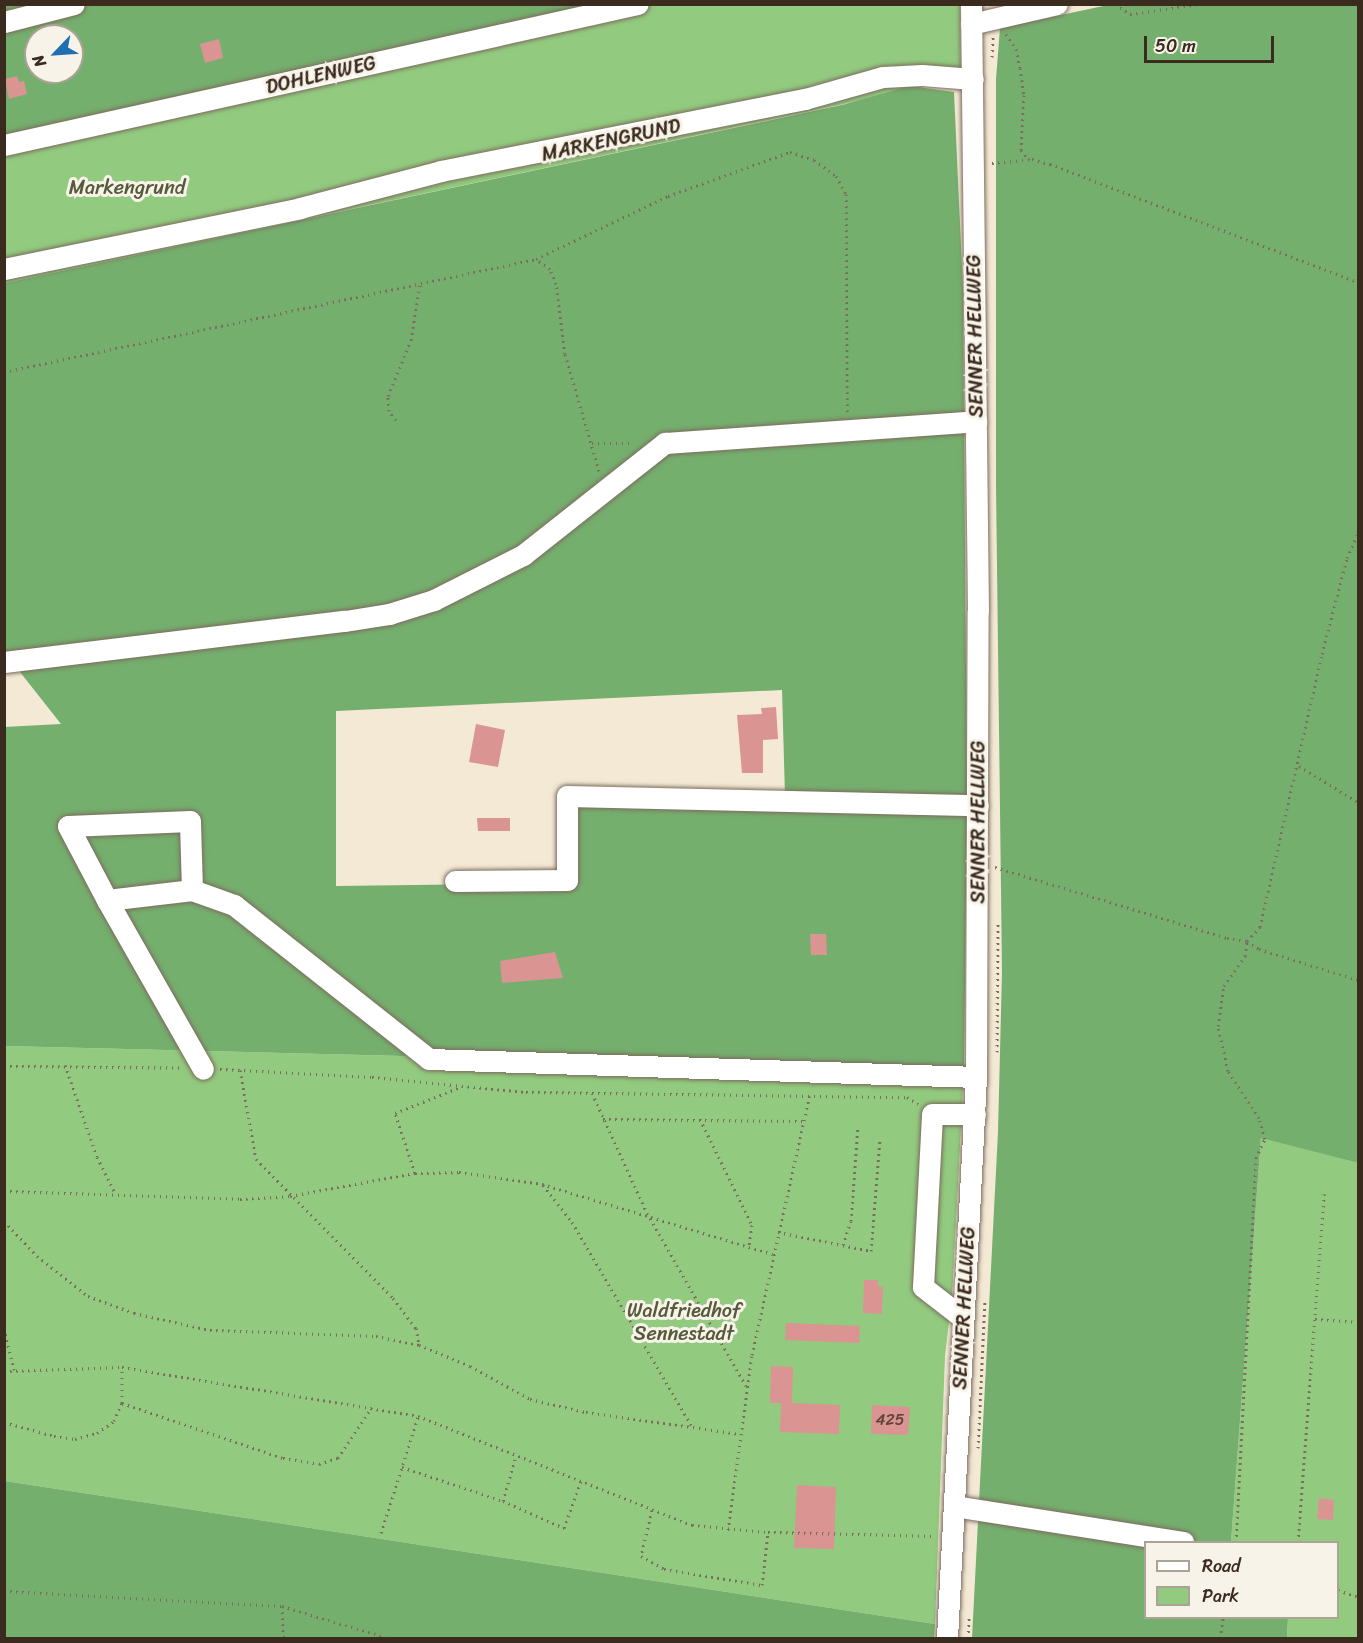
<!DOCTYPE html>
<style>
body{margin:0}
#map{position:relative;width:1363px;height:1643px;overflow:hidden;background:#f4e9d5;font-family:Sriracha,sans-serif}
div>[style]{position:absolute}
.green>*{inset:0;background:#92cb7f}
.forest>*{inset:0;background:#75af6e}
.building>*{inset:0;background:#da9492}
.path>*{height:3px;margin-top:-1.5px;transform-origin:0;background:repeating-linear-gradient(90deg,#7c6d5e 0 1.5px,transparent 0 6px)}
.roads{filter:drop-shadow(0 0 2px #7c6d5e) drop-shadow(0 0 2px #7c6d5e)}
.minor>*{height:21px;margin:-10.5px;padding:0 10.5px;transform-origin:10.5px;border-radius:10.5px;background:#fff}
span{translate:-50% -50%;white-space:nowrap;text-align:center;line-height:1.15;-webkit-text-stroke:6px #f7f3e8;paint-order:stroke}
.number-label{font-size:16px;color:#63443b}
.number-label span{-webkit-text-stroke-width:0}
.street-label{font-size:20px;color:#3b2a1e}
.park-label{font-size:20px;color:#555a3b}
.frame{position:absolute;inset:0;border:6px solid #3b2a1e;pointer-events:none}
.legend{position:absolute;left:1144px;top:1541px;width:195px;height:78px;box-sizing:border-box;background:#f7f3e8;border:2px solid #aca397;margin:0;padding:8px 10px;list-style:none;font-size:18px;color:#3b2a1e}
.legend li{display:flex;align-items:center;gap:12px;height:30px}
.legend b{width:30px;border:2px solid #aca397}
.north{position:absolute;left:24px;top:24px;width:60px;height:60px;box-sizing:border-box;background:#f7f3e8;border:2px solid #aca397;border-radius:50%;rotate:245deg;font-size:16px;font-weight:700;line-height:24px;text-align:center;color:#3b2a1e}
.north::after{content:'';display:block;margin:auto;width:21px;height:27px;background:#1f6fb2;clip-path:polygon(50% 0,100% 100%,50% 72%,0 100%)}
.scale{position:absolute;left:1144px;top:36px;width:130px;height:27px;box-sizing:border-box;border:3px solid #3b2a1e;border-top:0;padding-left:8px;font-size:18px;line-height:21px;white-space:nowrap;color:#3b2a1e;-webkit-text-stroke:4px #f7f3e8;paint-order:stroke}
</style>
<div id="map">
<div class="green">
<div style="clip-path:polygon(evenodd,4px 5px,960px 5px,961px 79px,5px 283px,4px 5px,36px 36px,72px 36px,72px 72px,36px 72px,36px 36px)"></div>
<div style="clip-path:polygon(4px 1046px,964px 1070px,952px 1296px,945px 1356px,935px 1624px,5px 1481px)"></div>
<div style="clip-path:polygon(1261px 1137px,1358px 1163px,1358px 1638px,1287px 1638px,1288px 1618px,1338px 1618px,1338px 1542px,1231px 1542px)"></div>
</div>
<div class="forest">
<div style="clip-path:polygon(evenodd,4px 5px,617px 5px,5px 140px,4px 5px,36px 36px,72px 36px,72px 72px,36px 72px,36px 36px)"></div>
<div style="clip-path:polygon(1108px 5px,1358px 5px,1358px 1163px,1261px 1138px,1231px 1542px,1146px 1542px,1146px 1618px,1288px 1618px,1287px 1638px,972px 1638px,998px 1132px,1002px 972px,996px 486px,996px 79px,1000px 28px)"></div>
<div style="clip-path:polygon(910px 86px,954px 92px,963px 289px,967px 800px,785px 796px,782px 690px,336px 711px,336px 886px,572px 883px,574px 799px,967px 808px,964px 1070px,5px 1046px,4px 727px,61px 724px,5px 653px,5px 283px,846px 104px)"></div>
<div style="clip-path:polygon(5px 1481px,935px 1624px,934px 1638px,5px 1638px)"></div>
</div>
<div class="building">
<div style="clip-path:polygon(219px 39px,223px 58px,205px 63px,200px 44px)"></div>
<div style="clip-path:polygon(17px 76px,19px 82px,24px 81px,27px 94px,9px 99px,5px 79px)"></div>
<div style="clip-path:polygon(776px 707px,778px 739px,763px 740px,763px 773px,742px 773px,737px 715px,762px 714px,761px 708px)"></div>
<div style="clip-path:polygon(476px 724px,505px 730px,498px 767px,469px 762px)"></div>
<div style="clip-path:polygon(477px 818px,510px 818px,510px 831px,478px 831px)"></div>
<div style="clip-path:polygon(810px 934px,826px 934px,827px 955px,811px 955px)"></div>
<div style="clip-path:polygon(555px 952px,563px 978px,502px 983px,500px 961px)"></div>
<div style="clip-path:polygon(864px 1280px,878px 1280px,878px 1286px,883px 1287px,882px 1314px,863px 1313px)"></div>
<div style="clip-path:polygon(786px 1323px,860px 1326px,859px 1343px,785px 1340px)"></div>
<div style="clip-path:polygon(771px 1366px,793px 1367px,792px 1403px,840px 1405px,839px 1434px,780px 1432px,781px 1403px,770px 1403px)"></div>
<div style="clip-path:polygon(872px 1405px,910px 1407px,908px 1435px,871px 1434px)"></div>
<div style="clip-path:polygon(797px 1485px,836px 1487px,834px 1549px,794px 1548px)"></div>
<div style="clip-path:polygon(1319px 1498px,1334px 1500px,1333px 1520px,1317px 1519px)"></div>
</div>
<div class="path">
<div style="left:1115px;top:4px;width:18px;rotate:34deg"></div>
<div style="left:1130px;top:14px;width:71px;rotate:-8.1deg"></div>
<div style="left:1006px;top:34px;width:18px;rotate:56deg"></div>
<div style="left:1016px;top:49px;width:19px;rotate:78deg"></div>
<div style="left:1020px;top:68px;width:27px;rotate:82deg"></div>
<div style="left:1024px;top:95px;width:55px;rotate:93.1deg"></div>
<div style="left:1021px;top:150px;width:13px;rotate:51deg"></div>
<div style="left:992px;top:57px;width:21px;rotate:-87deg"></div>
<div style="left:992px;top:163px;width:40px;rotate:-5.7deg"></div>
<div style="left:1032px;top:159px;width:19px;rotate:16deg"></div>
<div style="left:1050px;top:164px;width:330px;rotate:21deg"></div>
<div style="left:4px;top:372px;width:544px;rotate:-11.99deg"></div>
<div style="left:396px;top:420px;width:11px;rotate:-128deg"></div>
<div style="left:389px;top:411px;width:15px;rotate:-94deg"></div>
<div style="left:388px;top:396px;width:61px;rotate:-67.7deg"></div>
<div style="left:411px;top:340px;width:56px;rotate:-80.7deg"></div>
<div style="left:592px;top:443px;width:41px"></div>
<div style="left:599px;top:471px;width:122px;rotate:-106.2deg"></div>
<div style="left:565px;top:354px;width:71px;rotate:-97.3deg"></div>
<div style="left:556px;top:284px;width:16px;rotate:-112deg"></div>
<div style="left:550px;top:269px;width:17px;rotate:-144deg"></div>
<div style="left:536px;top:259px;width:146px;rotate:-25.5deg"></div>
<div style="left:668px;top:196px;width:130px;rotate:-19.8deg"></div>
<div style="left:790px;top:152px;width:25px;rotate:18deg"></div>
<div style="left:814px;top:160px;width:27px;rotate:36deg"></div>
<div style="left:836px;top:176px;width:21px;rotate:61deg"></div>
<div style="left:846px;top:194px;width:218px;rotate:89.7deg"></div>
<div style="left:1299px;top:766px;width:69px;rotate:31.4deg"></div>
<div style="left:995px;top:867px;width:243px;rotate:17deg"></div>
<div style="left:1227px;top:938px;width:20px;rotate:9deg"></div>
<div style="left:1247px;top:941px;width:14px;rotate:34deg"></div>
<div style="left:1259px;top:949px;width:104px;rotate:17.4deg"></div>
<div style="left:997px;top:1052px;width:128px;rotate:-89.6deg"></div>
<div style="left:65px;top:1065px;width:97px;rotate:70.8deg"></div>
<div style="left:97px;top:1157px;width:40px;rotate:63.4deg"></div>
<div style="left:4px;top:1066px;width:177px;rotate:0.6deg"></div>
<div style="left:220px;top:1069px;width:152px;rotate:3deg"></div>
<div style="left:372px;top:1077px;width:155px;rotate:5.6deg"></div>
<div style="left:526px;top:1092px;width:381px;rotate:0.8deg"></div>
<div style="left:907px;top:1097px;width:13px;rotate:32deg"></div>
<div style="left:240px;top:1070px;width:90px;rotate:79.8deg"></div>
<div style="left:256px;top:1159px;width:195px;rotate:45.4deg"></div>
<div style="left:393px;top:1298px;width:38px;rotate:53deg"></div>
<div style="left:416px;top:1328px;width:17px;rotate:80deg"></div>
<div style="left:592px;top:1093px;width:132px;rotate:65.4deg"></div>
<div style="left:647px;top:1213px;width:199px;rotate:60.2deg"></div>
<div style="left:603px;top:1119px;width:201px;rotate:0.6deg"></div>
<div style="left:700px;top:1119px;width:118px;rotate:63.9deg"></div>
<div style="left:752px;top:1225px;width:21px;rotate:98deg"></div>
<div style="left:415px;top:1173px;width:63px;rotate:-108.4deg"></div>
<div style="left:395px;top:1113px;width:71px;rotate:-21.5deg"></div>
<div style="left:543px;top:1185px;width:47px;rotate:51.9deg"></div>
<div style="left:572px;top:1222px;width:239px;rotate:59.6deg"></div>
<div style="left:4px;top:1191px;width:236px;rotate:1.9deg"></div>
<div style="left:240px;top:1199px;width:50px;rotate:-3.4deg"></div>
<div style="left:290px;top:1196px;width:127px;rotate:-10.4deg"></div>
<div style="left:415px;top:1173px;width:44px;rotate:-1.3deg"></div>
<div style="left:459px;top:1172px;width:84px;rotate:8.2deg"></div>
<div style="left:542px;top:1184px;width:241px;rotate:16.9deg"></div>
<div style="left:4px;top:1221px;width:48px;rotate:46.7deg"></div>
<div style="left:37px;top:1256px;width:65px;rotate:38.1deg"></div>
<div style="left:88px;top:1296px;width:49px;rotate:20.3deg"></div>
<div style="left:134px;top:1313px;width:78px;rotate:12.6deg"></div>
<div style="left:210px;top:1330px;width:166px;rotate:2.1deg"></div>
<div style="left:376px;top:1336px;width:44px;rotate:11.8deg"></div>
<div style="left:419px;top:1345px;width:55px;rotate:22.4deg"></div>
<div style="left:470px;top:1366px;width:68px;rotate:28.8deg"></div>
<div style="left:530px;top:1399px;width:57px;rotate:13.1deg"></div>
<div style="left:586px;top:1412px;width:156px;rotate:8.1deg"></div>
<div style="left:778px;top:1232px;width:95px;rotate:11.5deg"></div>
<div style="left:871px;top:1251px;width:111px;rotate:-85.4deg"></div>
<div style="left:843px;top:1245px;width:25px;rotate:-72deg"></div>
<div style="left:851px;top:1221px;width:95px;rotate:-85.8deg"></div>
<div style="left:1315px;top:1319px;width:43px;rotate:4deg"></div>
<div style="left:4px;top:1328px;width:43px;rotate:76.6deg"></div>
<div style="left:4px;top:1371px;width:118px;rotate:-1.9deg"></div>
<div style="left:122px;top:1367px;width:300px;rotate:9.4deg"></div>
<div style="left:418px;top:1416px;width:295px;rotate:21.7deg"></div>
<div style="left:692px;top:1525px;width:76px;rotate:5.3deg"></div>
<div style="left:768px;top:1532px;width:167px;rotate:1.4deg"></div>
<div style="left:122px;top:1403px;width:170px;rotate:18.9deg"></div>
<div style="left:283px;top:1458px;width:36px;rotate:9deg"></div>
<div style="left:319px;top:1464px;width:20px;rotate:-18deg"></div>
<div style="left:338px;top:1458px;width:61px;rotate:-56.3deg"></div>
<div style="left:4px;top:1422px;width:52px;rotate:15.6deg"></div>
<div style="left:54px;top:1436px;width:21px;rotate:8deg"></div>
<div style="left:75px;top:1439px;width:23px;rotate:-15deg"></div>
<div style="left:97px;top:1433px;width:21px;rotate:-35deg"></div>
<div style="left:114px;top:1421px;width:20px;rotate:-66deg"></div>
<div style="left:122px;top:1403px;width:36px;rotate:-90deg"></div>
<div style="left:978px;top:1448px;width:147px;rotate:-87.3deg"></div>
<div style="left:402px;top:1467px;width:107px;rotate:18.6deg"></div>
<div style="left:503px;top:1501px;width:67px;rotate:23.9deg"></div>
<div style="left:564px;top:1528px;width:50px;rotate:-70.1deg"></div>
<div style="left:503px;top:1501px;width:47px;rotate:-73.9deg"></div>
<div style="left:652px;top:1510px;width:47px;rotate:103.4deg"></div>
<div style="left:641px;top:1556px;width:26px;rotate:29deg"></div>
<div style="left:664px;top:1569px;width:99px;rotate:9.3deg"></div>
<div style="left:762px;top:1585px;width:53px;rotate:-83.5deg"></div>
<div style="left:728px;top:1530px;width:177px;rotate:-82.2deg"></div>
<div style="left:752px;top:1355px;width:267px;rotate:-77.5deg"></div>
<div style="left:381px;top:1533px;width:122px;rotate:-72.3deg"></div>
<div style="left:1236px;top:1542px;width:385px;rotate:-87deg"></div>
<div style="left:1256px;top:1158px;width:21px;rotate:-65deg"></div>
<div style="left:1265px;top:1139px;width:22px;rotate:-106deg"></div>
<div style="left:1259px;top:1118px;width:56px;rotate:-123.4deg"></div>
<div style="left:1228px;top:1071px;width:46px;rotate:-102.5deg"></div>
<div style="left:1218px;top:1026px;width:40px;rotate:-81.5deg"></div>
<div style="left:1224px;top:986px;width:37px;rotate:-55deg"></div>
<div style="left:1245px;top:956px;width:15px;rotate:-82deg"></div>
<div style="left:1247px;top:941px;width:19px;rotate:-47deg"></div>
<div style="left:1260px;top:927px;width:280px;rotate:-77.2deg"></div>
<div style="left:1322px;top:654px;width:99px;rotate:-75.4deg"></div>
<div style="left:1347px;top:558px;width:27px;rotate:-66deg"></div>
<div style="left:1298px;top:1542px;width:349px;rotate:-85.7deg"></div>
<div style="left:1338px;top:1590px;width:21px;rotate:19deg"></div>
<div style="left:4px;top:1591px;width:278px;rotate:3.1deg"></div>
<div style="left:282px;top:1606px;width:111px;rotate:16.8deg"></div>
<div style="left:282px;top:1606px;width:32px;rotate:88deg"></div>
<div style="left:968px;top:1638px;width:22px;rotate:-87deg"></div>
<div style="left:1220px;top:1638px;width:20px;rotate:-81deg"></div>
</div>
<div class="roads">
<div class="minor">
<div style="left:4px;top:22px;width:72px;rotate:-14.4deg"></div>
<div style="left:971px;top:24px;width:88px;rotate:-13.1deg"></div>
<div style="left:4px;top:145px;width:649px;rotate:-12.54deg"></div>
<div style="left:4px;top:269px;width:302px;rotate:-11.6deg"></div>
<div style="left:300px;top:208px;width:146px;rotate:-14.7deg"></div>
<div style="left:441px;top:171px;width:371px;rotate:-11.2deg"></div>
<div style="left:805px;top:99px;width:81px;rotate:-15.8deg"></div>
<div style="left:883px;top:77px;width:39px;rotate:-3deg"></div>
<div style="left:922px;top:75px;width:51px;rotate:4.5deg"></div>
<div style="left:4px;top:662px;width:343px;rotate:-6.9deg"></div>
<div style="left:345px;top:621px;width:45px;rotate:-9deg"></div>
<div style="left:389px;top:614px;width:47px;rotate:-17.3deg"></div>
<div style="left:434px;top:600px;width:100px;rotate:-26.8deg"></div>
<div style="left:523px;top:555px;width:181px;rotate:-38.3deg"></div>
<div style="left:665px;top:443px;width:312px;rotate:-4deg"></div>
<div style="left:455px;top:881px;width:112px;rotate:-0.5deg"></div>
<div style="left:567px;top:880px;width:84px;rotate:-90deg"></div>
<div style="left:567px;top:796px;width:411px;rotate:1.3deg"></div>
<div style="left:192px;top:890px;width:45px;rotate:19.7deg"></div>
<div style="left:234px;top:905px;width:248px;rotate:38.3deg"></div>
<div style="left:429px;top:1059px;width:547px;rotate:1.88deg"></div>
<div style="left:107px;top:900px;width:86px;rotate:-6.7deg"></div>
<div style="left:192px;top:890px;width:69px;rotate:-91.7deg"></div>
<div style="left:190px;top:821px;width:122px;rotate:177.7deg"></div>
<div style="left:68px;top:826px;width:84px;rotate:62.2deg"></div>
<div style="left:107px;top:900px;width:194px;rotate:60.4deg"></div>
<div style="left:963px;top:1318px;width:51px;rotate:-142.2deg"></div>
<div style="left:923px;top:1287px;width:173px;rotate:-87deg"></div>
<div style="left:932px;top:1114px;width:43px"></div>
<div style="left:954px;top:1506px;width:232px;rotate:8.9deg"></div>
<div style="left:947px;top:1638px;width:562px;rotate:-87.04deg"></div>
<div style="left:976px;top:1077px;width:466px;rotate:-89.8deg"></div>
<div style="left:978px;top:611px;width:607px;rotate:-90.66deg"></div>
</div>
</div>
<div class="number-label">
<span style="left:890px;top:1420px">425</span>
</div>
<div class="street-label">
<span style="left:321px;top:75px;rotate:-13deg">DOHLENWEG</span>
<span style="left:611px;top:140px;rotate:-12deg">MARKENGRUND</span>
<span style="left:975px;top:336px;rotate:-91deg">SENNER HELLWEG</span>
<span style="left:978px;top:822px;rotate:-90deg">SENNER HELLWEG</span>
<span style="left:964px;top:1308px;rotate:-87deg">SENNER HELLWEG</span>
</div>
<div class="park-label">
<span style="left:127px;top:187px">Markengrund</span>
<span style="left:684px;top:1322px">Waldfriedhof<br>Sennestadt</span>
</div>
<div class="frame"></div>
<ul class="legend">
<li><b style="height:8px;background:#fff"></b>Road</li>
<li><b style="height:16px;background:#92cb7f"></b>Park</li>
</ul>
<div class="north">N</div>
<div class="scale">50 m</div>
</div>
